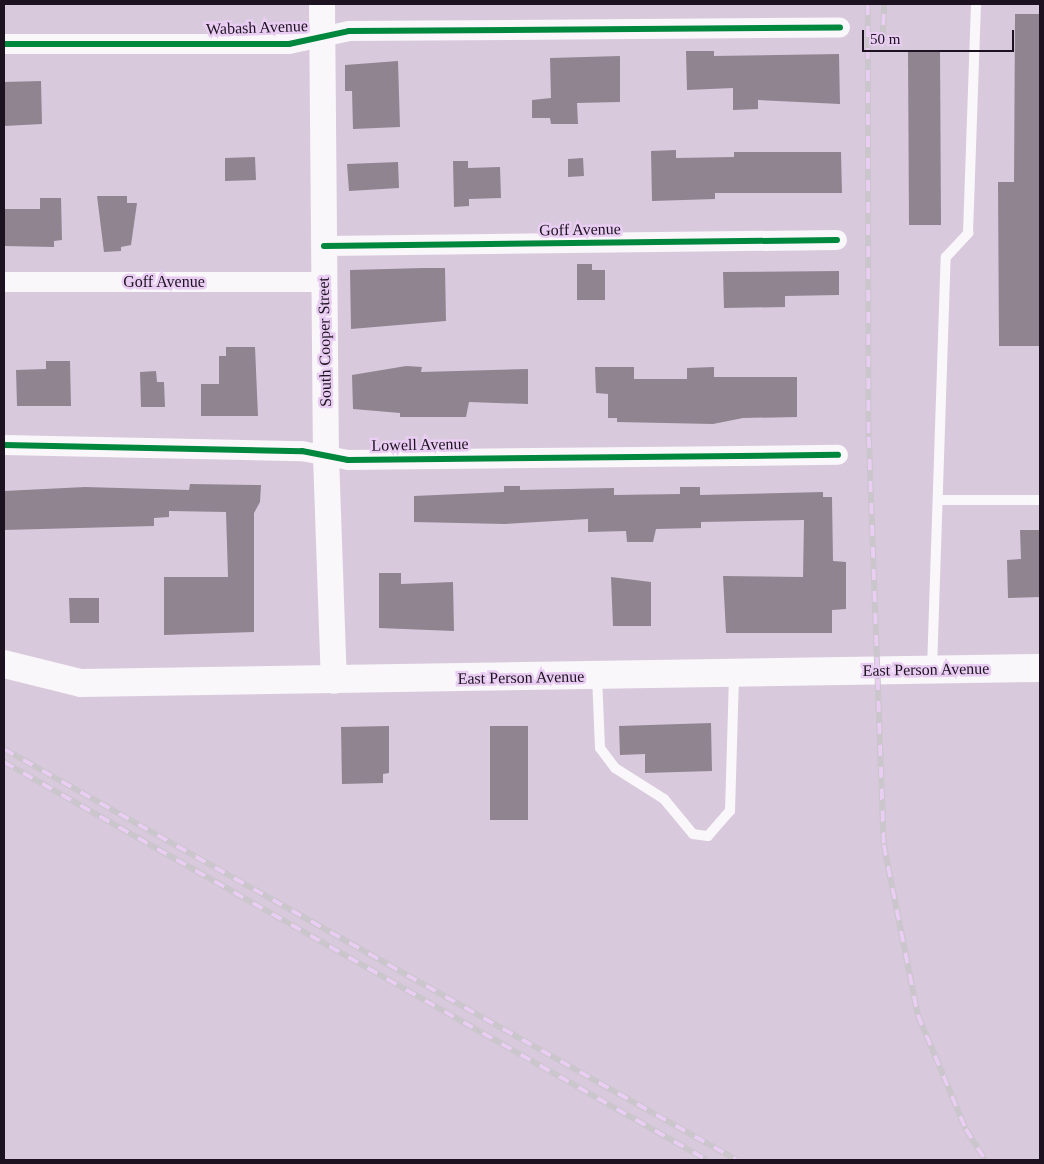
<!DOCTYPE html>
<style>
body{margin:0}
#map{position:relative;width:1044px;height:1164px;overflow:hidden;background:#d8c9dc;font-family:Georgia,serif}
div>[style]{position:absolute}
.building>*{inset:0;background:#918491}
.service>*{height:10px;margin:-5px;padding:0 5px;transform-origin:5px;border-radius:5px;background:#f9f7fa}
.minor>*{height:20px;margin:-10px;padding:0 10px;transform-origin:10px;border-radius:10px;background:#f9f7fa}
.tertiary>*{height:26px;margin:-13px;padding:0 13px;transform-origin:13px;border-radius:13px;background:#f9f7fa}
.secondary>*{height:28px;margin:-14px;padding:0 14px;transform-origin:14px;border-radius:14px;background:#f9f7fa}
.rail>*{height:5.5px;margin-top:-2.75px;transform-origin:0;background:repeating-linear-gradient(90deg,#e9cdf2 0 11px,#cac6cc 0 22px);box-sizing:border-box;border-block:1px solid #cac6cc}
.cycleway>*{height:6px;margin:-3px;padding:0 3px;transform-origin:3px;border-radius:3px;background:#00873e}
span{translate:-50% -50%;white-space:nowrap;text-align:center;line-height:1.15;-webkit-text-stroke:5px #e9cdf2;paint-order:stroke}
.street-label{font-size:16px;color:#1d1320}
.frame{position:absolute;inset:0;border:5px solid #1d1320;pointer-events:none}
.scale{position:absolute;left:862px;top:30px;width:152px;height:22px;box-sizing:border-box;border:2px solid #1d1320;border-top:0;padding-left:6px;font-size:15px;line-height:18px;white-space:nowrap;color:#1d1320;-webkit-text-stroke:4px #e9cdf2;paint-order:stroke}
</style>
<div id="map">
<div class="building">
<div style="clip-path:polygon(1015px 14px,1040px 14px,1040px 346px,999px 346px,998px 182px,1014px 182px)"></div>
<div style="clip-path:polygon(686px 51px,714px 51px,714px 56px,839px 54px,840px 104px,758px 100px,758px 109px,733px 110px,733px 88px,687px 90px)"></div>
<div style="clip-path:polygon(908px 51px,940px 51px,941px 225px,909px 225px)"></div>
<div style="clip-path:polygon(620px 56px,620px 102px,577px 103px,578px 124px,551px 124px,550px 118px,532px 118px,532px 100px,551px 98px,550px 58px)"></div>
<div style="clip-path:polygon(398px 61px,400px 127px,353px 129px,352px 91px,345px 91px,345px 65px)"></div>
<div style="clip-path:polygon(41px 81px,42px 124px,4px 126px,4px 82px)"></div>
<div style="clip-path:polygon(676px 150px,676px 158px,734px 157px,734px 152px,841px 152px,842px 193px,715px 193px,715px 199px,652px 201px,651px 151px)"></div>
<div style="clip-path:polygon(255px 157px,256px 180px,225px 181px,225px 158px)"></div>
<div style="clip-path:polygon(583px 158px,584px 176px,568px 177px,568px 159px)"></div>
<div style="clip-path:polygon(453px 161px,468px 161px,468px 168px,500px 167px,501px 198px,469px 199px,469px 206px,454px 207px)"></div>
<div style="clip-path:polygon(398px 162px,399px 188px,349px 191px,347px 164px)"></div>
<div style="clip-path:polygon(97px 196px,127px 196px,127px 203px,137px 203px,131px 245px,121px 247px,121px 251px,104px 252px)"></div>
<div style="clip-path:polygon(40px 198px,61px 198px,62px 240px,54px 241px,54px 247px,4px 246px,4px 209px,40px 209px)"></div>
<div style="clip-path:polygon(577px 264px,592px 264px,592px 270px,605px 270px,605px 300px,577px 300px)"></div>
<div style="clip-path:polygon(423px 268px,445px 268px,446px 321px,351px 329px,350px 270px)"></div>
<div style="clip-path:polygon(839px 271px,839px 295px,785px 296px,785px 307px,724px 308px,723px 272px)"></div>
<div style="clip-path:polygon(226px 347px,255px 347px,258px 416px,201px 416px,201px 384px,219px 384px,219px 356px,226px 356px)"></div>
<div style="clip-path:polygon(46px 361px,70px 361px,71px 406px,17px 406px,16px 370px,46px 369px)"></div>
<div style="clip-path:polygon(406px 366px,422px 367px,421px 372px,528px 369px,528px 404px,469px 402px,466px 417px,400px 417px,400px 413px,353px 409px,352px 375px)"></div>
<div style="clip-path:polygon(595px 367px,634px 367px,634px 379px,687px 379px,687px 368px,714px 367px,714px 377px,797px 377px,797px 417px,743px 418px,713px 424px,617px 422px,617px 418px,608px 418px,608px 394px,596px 393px)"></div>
<div style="clip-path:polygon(156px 371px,157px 382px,164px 382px,165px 407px,141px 407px,140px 372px)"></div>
<div style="clip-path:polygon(190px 484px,261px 485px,260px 502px,254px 513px,254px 632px,164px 635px,164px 577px,228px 577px,226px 512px,169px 511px,169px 517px,154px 518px,154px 526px,4px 530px,4px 491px,85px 487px,189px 490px)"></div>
<div style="clip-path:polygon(504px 486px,520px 486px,520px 490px,614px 488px,614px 495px,680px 494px,680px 487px,700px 487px,700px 495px,823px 492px,823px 497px,832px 497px,833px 561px,846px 562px,846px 609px,832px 610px,832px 633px,726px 633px,723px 576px,803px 577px,804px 520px,701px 522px,701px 528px,656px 529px,653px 542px,627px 542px,626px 531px,588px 532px,588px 519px,505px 524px,414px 522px,414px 496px,504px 492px)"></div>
<div style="clip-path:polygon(1020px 530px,1040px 530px,1040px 597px,1008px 598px,1007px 560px,1021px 559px)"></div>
<div style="clip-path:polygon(379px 573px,401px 573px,401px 584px,453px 582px,454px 631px,379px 628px)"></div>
<div style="clip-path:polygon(611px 577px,651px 582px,651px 626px,613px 626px)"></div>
<div style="clip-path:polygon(69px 598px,99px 598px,99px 623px,70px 623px)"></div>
<div style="clip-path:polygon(711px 723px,712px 771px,645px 773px,645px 754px,620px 755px,619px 726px)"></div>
<div style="clip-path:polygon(389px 726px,389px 773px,383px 774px,383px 783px,342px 784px,341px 727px)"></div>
<div style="clip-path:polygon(490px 726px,528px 726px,528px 820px,490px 820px)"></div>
</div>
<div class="service">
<div style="left:938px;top:500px;width:102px"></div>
<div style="left:932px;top:669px;width:412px;rotate:-88.1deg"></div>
<div style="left:946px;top:257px;width:33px;rotate:-47deg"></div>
<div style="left:968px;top:233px;width:229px;rotate:-88deg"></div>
<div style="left:597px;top:676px;width:72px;rotate:87.6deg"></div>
<div style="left:600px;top:748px;width:25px;rotate:53deg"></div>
<div style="left:615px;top:768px;width:58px;rotate:32.3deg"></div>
<div style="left:664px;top:799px;width:45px;rotate:50.4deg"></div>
<div style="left:693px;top:834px;width:15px;rotate:8deg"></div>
<div style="left:708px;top:836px;width:33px;rotate:-49deg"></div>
<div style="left:730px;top:811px;width:136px;rotate:-88.3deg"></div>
</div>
<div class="minor">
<div style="left:4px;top:44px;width:285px"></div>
<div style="left:289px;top:44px;width:61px;rotate:-12.2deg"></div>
<div style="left:349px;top:31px;width:491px;rotate:-0.4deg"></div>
<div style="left:324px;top:246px;width:513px;rotate:-0.67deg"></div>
<div style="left:4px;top:282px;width:320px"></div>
<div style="left:4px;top:445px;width:298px;rotate:1.2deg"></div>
<div style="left:302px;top:451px;width:47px;rotate:11.1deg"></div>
<div style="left:348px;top:460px;width:490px;rotate:-0.6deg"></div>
</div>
<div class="tertiary">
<div style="left:322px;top:4px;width:452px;rotate:89.5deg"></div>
<div style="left:326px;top:456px;width:225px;rotate:88deg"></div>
</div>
<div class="secondary">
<div style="left:4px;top:664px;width:79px;rotate:13.9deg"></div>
<div style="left:81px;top:683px;width:959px;rotate:-0.9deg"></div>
</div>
<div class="rail">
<div style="left:868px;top:4px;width:433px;rotate:89.9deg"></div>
<div style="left:869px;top:437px;width:408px;rotate:87.9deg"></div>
<div style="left:884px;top:845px;width:173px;rotate:78.7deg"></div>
<div style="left:918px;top:1015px;width:124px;rotate:67.2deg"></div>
<div style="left:966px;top:1129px;width:36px;rotate:58deg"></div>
<div style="left:882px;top:47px;width:43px;rotate:-87.3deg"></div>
<div style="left:4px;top:749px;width:840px;rotate:29.28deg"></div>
<div style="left:4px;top:762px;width:808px;rotate:29.52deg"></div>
</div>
<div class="cycleway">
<div style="left:4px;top:44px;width:285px"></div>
<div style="left:289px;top:44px;width:61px;rotate:-12.2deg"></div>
<div style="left:349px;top:31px;width:491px;rotate:-0.4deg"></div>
<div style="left:324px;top:246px;width:513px;rotate:-0.67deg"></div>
<div style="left:4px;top:445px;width:298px;rotate:1.2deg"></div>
<div style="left:302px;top:451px;width:47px;rotate:11.1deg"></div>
<div style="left:348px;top:460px;width:490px;rotate:-0.6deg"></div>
</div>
<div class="street-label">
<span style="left:257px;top:28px;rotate:-2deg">Wabash Avenue</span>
<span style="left:580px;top:230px;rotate:-1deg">Goff Avenue</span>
<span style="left:164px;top:282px">Goff Avenue</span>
<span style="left:325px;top:342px;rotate:-91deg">South Cooper Street</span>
<span style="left:420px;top:445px;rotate:-1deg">Lowell Avenue</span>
<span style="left:926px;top:670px;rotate:-1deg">East Person Avenue</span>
<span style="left:521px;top:678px;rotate:-1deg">East Person Avenue</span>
</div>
<div class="frame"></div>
<div class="scale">50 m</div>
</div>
